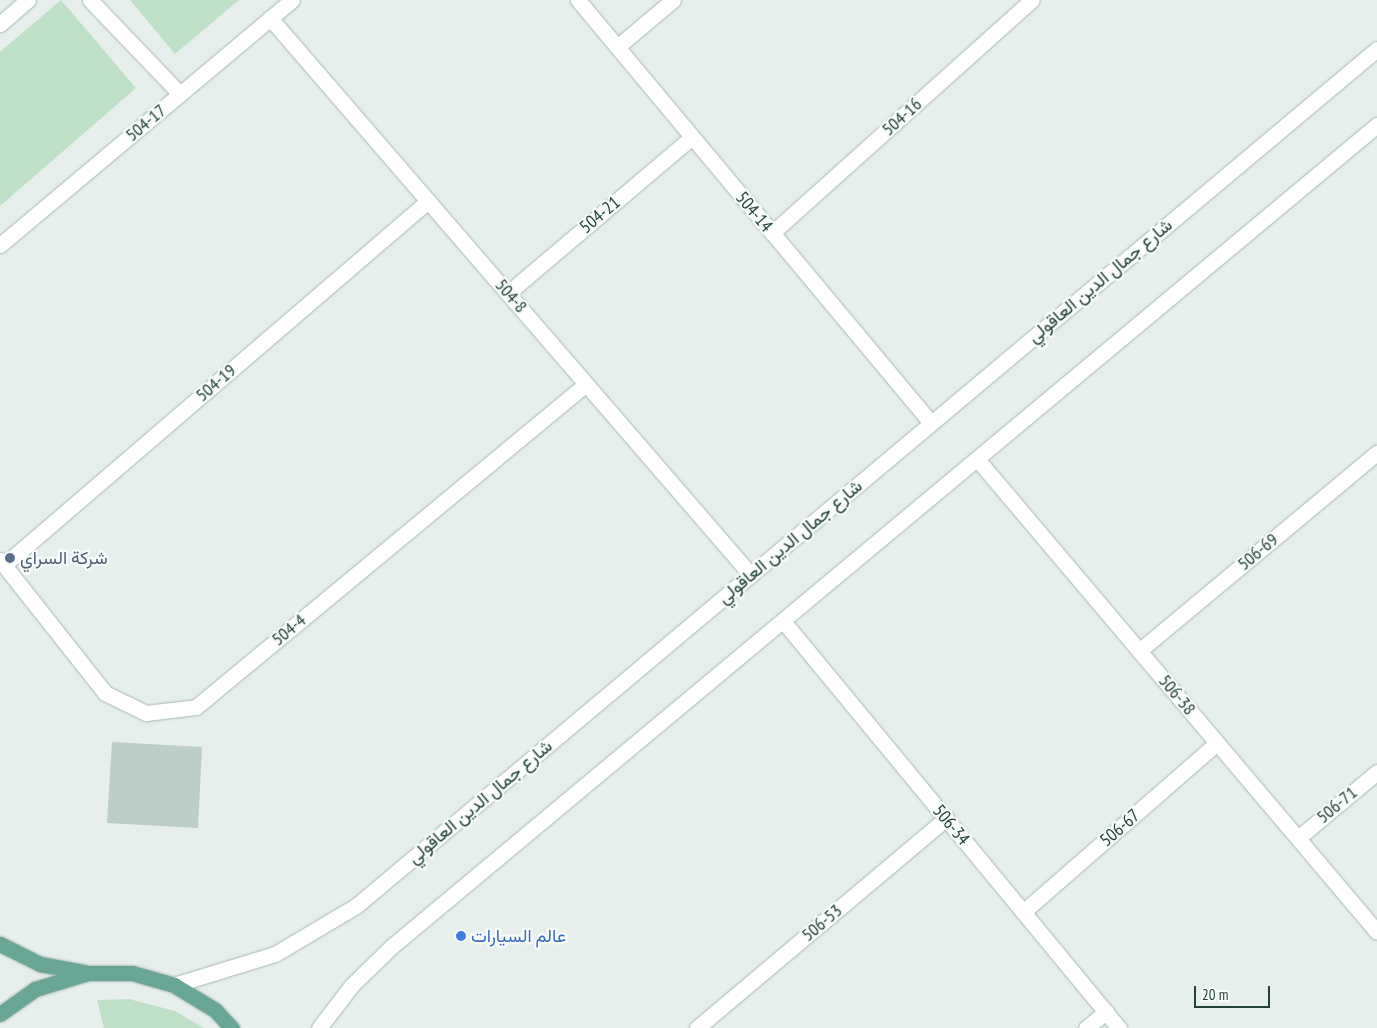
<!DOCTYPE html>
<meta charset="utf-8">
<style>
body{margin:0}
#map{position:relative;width:1377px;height:1028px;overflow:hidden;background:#e6efeb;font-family:"PT Sans Narrow",Vazirmatn,sans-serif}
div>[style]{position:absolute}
.green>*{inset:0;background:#bee0c7}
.building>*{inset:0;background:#bdcdc7}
.roads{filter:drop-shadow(0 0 1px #a8b8b2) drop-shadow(0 0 1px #a8b8b2)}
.minor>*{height:15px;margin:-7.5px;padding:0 7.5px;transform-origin:7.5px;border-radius:7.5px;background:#fff}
.major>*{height:15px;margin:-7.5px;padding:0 7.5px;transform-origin:7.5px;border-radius:7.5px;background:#69a695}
.dots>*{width:14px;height:14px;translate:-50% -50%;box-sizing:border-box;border:2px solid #f7fbf9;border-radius:50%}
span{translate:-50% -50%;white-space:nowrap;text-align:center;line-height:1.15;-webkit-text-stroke:4.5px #f7fbf9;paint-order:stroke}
.street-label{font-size:18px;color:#234239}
.service-label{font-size:18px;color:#4e5e75}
.left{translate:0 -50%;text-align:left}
.shop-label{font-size:18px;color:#366cbe}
.scale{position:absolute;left:1194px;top:986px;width:76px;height:22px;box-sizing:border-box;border:2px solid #234239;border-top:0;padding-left:6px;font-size:15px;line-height:18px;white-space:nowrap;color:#234239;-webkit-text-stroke:4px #f7fbf9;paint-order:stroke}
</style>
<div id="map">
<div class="green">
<div style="clip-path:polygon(61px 0,136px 88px,0 206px,0 52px)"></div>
<div style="clip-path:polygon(130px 0,239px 0,175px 54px)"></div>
<div style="clip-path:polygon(129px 999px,175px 1011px,204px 1028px,104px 1028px,97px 1000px)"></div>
</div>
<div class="building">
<div style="clip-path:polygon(112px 742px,202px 747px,198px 828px,107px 823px)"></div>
</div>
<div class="roads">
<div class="minor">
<div style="left:90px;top:0;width:130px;rotate:46.2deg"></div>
<div style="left:578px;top:0;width:551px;rotate:50.15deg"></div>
<div style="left:270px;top:18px;width:736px;rotate:49.19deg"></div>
<div style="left:0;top:24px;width:37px;rotate:-41deg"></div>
<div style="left:617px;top:47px;width:73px;rotate:-40deg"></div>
<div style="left:772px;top:233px;width:349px;rotate:-41.9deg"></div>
<div style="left:0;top:245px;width:381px;rotate:-40deg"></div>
<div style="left:508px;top:293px;width:241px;rotate:-40.3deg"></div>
<div style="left:977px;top:459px;width:619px;rotate:49.78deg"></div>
<div style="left:0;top:560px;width:169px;rotate:51.7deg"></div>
<div style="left:105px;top:693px;width:46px;rotate:26deg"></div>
<div style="left:146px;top:713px;width:50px;rotate:-6.8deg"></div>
<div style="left:196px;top:707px;width:506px;rotate:-39.63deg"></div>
<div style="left:4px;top:565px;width:559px;rotate:-40.65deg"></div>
<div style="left:783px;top:621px;width:528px;rotate:50.46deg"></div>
<div style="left:1139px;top:651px;width:310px;rotate:-39.8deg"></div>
<div style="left:1298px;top:838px;width:103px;rotate:-39.9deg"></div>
<div style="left:1023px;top:912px;width:257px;rotate:-41.1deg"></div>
<div style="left:174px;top:985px;width:106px;rotate:-17.1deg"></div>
<div style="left:275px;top:954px;width:94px;rotate:-30.7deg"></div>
<div style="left:356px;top:906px;width:1333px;rotate:-40.01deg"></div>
<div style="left:319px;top:1028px;width:54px;rotate:-52.5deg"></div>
<div style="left:352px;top:985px;width:54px;rotate:-44.3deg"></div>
<div style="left:391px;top:947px;width:1284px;rotate:-39.82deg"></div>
<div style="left:697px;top:1028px;width:326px;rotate:-40.1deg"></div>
<div style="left:1086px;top:1028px;width:26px;rotate:-39deg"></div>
</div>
<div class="major">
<div style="left:0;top:944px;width:45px;rotate:26.6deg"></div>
<div style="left:40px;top:964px;width:45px;rotate:10.3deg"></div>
<div style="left:0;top:1014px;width:43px;rotate:-35.5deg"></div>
<div style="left:35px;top:989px;width:55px;rotate:-16.8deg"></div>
<div style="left:88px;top:973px;width:44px"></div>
<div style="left:132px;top:973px;width:44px;rotate:15.9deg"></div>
<div style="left:174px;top:985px;width:48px;rotate:31.4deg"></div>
<div style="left:215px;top:1010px;width:25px;rotate:47deg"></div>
</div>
</div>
<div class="dots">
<div style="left:10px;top:558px;background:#5c6f8a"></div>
<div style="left:461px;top:936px;background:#3f7fe0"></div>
</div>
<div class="street-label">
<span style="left:902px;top:117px;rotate:-42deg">504-16</span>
<span style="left:146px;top:123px;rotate:-40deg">504-17</span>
<span style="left:754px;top:212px;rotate:50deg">504-14</span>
<span style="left:600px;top:215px;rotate:-40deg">504-21</span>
<span style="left:1100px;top:281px;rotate:-40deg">شارع جمال الدين العاقولي</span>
<span style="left:511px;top:296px;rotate:49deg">504-8</span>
<span style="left:216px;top:383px;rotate:-41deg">504-19</span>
<span style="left:790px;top:542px;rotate:-40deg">شارع جمال الدين العاقولي</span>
<span style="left:1258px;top:552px;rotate:-40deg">506-69</span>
<span style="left:289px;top:630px;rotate:-40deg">504-4</span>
<span style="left:1177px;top:695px;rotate:50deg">506-38</span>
<span style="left:480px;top:802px;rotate:-40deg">شارع جمال الدين العاقولي</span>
<span style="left:1337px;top:805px;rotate:-40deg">506-71</span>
<span style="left:951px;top:825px;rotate:50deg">506-34</span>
<span style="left:1120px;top:828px;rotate:-41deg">506-67</span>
<span style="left:822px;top:923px;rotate:-40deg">506-53</span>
</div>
<div class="service-label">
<span class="left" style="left:20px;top:558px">شركة السراي</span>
</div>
<div class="shop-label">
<span class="left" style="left:471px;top:936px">عالم السيارات</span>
</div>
<div class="scale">20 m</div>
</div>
